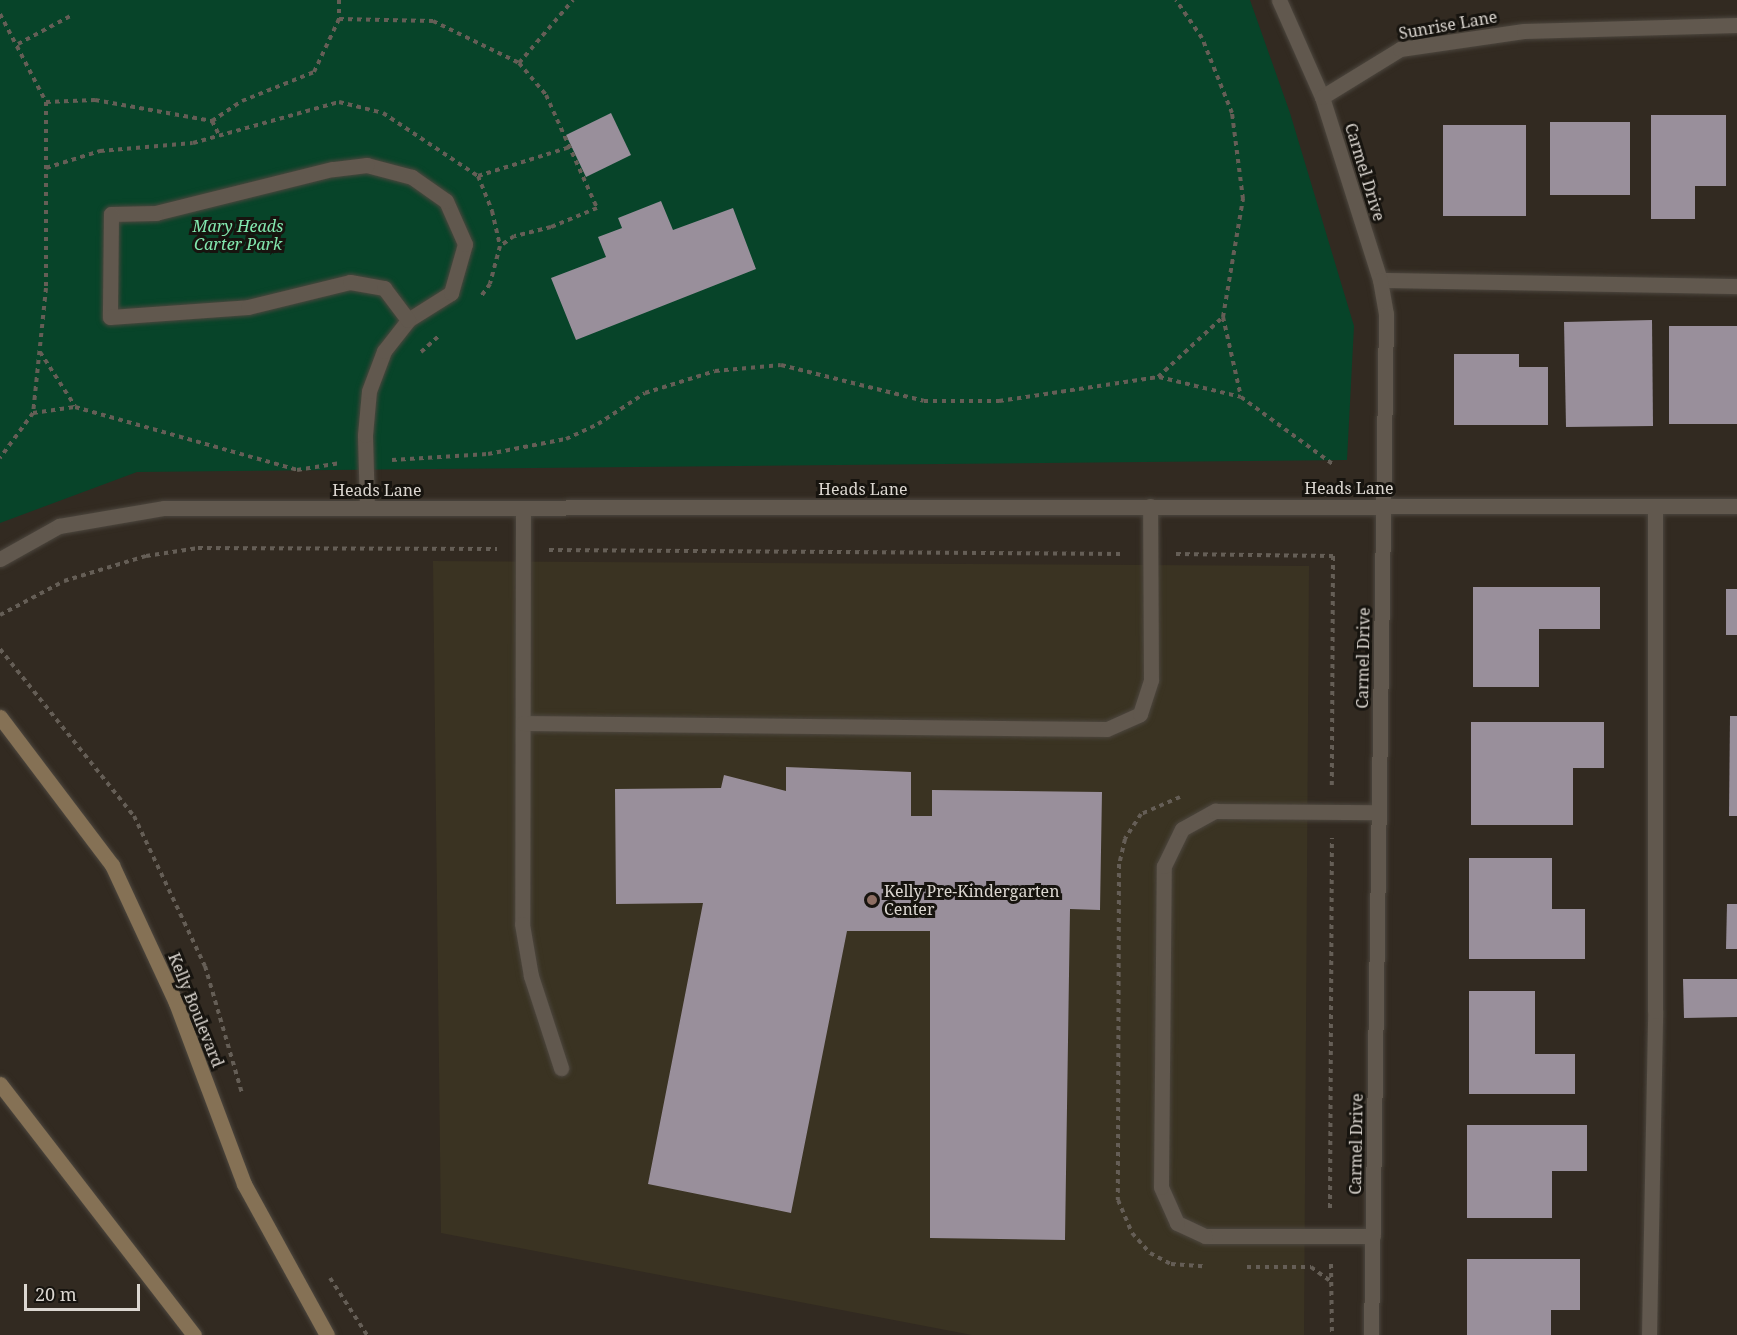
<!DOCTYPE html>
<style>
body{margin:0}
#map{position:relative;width:1737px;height:1335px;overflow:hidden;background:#322a21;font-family:"Noto Serif",serif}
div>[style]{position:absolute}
.education>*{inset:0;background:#3a3322}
.green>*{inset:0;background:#074429}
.building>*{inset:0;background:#998f9b}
.path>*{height:4px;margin-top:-2px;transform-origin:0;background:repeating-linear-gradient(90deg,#655e56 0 4.5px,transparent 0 9px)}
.roads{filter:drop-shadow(0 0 2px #4c463e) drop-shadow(0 0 2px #4c463e)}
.service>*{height:15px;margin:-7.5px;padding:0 7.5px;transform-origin:7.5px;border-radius:7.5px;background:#61584e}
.minor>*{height:15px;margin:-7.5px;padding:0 7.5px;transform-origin:7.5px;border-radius:7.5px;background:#61584e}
.secondary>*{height:15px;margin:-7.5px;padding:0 7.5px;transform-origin:7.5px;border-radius:7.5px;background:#857155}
.dots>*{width:16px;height:16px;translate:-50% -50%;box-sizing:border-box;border:3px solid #17140f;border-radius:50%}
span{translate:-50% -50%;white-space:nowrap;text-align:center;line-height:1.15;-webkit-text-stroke:6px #17140f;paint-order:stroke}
.street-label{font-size:16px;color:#dcd7d1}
.park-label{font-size:16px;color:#82e7ae;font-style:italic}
.poi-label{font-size:16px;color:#dcd7d1}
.left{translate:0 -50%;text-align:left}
.scale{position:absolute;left:24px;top:1284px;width:116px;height:27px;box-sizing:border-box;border:3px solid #dcd7d1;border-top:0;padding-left:8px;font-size:18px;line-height:21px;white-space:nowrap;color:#dcd7d1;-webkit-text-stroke:4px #17140f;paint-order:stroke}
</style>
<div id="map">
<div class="education">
<div style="clip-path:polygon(433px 561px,1309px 566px,1304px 1335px,972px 1335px,441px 1233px)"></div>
</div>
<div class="green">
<div style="clip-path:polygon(0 0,1250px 0,1290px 113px,1354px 326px,1347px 460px,137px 472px,0 523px)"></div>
</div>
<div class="building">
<div style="clip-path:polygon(611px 113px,631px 155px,586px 177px,566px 135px)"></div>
<div style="clip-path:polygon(1651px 115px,1726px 115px,1726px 186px,1695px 186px,1695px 219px,1651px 219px)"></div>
<div style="clip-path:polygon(1550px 122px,1630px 122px,1630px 195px,1550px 195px)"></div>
<div style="clip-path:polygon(1443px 125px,1526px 125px,1526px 216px,1443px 216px)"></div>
<div style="clip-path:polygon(661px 201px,673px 230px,733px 208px,756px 269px,576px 340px,551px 278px,606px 257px,598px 237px,622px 228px,618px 218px)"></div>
<div style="clip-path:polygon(1652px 320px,1653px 426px,1566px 427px,1564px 322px)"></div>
<div style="clip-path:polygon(1669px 326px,1737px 326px,1737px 424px,1669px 424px)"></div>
<div style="clip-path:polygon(1454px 354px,1519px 354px,1519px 367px,1548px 367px,1548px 425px,1454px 425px)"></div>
<div style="clip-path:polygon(1473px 587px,1600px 587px,1600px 629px,1539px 629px,1539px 687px,1473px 687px)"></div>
<div style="clip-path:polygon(1726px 589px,1737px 589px,1737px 635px,1726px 635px)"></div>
<div style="clip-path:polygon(1730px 716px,1737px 716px,1737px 816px,1729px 816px)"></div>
<div style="clip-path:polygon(1471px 722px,1604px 722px,1604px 768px,1573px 768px,1573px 825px,1471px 825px)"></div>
<div style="clip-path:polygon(786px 767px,911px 772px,911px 816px,932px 816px,932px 790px,1102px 792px,1100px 910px,1070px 909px,1065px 1240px,930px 1238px,930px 931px,847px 931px,791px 1213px,648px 1184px,703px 903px,616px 904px,615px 789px,721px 788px,724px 775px,786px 791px)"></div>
<div style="clip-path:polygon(1469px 858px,1552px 858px,1552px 909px,1585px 909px,1585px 959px,1469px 959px)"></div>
<div style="clip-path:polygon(1727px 904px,1737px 904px,1737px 949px,1726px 949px)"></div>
<div style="clip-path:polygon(1683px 979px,1737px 979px,1737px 1017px,1684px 1018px)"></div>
<div style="clip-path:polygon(1469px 991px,1535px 991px,1535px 1054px,1575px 1054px,1575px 1094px,1469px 1094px)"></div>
<div style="clip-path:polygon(1467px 1125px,1587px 1125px,1587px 1171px,1552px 1171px,1552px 1218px,1467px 1218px)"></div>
<div style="clip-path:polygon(1467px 1259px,1580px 1259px,1580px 1310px,1551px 1310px,1551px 1335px,1467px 1335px)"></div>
</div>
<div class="path">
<div style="left:339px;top:0;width:19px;rotate:90deg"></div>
<div style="left:339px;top:19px;width:94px;rotate:1.2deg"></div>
<div style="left:433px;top:21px;width:96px;rotate:26deg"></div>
<div style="left:519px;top:63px;width:42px;rotate:49.8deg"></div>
<div style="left:546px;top:95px;width:124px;rotate:65.7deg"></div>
<div style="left:597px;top:208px;width:50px;rotate:157.6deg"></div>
<div style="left:551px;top:227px;width:38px;rotate:166deg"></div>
<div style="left:514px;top:236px;width:17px;rotate:144deg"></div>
<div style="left:0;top:14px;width:99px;rotate:62.4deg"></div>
<div style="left:46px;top:102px;width:186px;rotate:90deg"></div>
<div style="left:46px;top:288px;width:126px;rotate:95.9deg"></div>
<div style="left:33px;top:413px;width:56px;rotate:126.3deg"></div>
<div style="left:18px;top:44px;width:61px;rotate:-28.2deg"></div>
<div style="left:519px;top:63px;width:83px;rotate:-49.4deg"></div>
<div style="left:46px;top:102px;width:49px;rotate:-2.3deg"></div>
<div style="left:95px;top:100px;width:119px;rotate:10.2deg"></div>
<div style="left:212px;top:121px;width:36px;rotate:-34deg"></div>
<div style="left:242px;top:101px;width:78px;rotate:-21.9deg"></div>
<div style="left:314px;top:72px;width:59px;rotate:-64.7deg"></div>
<div style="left:212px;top:121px;width:16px;rotate:63deg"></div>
<div style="left:46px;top:168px;width:57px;rotate:-17.5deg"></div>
<div style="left:100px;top:151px;width:93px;rotate:-4.9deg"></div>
<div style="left:193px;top:143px;width:152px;rotate:-15.7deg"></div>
<div style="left:339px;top:102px;width:45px;rotate:14deg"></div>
<div style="left:383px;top:113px;width:114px;rotate:33.6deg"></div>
<div style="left:478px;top:176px;width:96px;rotate:-17.5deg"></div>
<div style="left:478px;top:176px;width:38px;rotate:68deg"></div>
<div style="left:492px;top:211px;width:36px;rotate:77deg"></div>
<div style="left:500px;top:246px;width:39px;rotate:105deg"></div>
<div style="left:490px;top:284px;width:17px;rotate:126deg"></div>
<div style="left:1223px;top:317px;width:82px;rotate:77.3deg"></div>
<div style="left:1241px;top:397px;width:115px;rotate:36.2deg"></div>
<div style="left:40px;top:352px;width:64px;rotate:57.1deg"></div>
<div style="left:421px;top:352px;width:25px;rotate:-42deg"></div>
<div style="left:1159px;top:377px;width:84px;rotate:13.7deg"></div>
<div style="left:33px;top:413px;width:42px;rotate:-8.1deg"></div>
<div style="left:75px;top:407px;width:231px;rotate:15.8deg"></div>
<div style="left:297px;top:470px;width:44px;rotate:-9.2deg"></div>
<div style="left:392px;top:460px;width:96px;rotate:-3.6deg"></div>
<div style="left:488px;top:454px;width:79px;rotate:-10.9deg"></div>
<div style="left:566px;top:439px;width:35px;rotate:-25deg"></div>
<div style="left:598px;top:424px;width:56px;rotate:-33.4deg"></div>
<div style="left:645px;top:393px;width:73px;rotate:-17.4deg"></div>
<div style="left:715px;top:371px;width:66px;rotate:-5.2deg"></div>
<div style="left:781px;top:365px;width:147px;rotate:14.1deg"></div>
<div style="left:924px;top:401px;width:75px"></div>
<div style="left:999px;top:401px;width:161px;rotate:-8.6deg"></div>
<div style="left:1158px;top:377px;width:88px;rotate:-42.7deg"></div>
<div style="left:1223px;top:317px;width:120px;rotate:-80.4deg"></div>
<div style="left:1243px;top:199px;width:87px;rotate:-97.3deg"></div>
<div style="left:1232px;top:113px;width:81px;rotate:-111.8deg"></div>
<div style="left:1202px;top:38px;width:46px;rotate:-124.4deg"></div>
<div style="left:549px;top:550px;width:575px;rotate:0.4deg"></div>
<div style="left:1176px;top:554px;width:157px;rotate:0.7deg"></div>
<div style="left:1333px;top:556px;width:229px;rotate:90.3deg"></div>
<div style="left:0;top:615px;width:72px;rotate:-28deg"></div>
<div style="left:64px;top:581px;width:86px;rotate:-17deg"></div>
<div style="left:146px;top:556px;width:53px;rotate:-8.7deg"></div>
<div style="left:198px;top:548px;width:299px;rotate:0.2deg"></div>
<div style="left:0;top:649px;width:214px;rotate:51.3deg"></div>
<div style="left:134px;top:816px;width:166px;rotate:64.7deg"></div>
<div style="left:205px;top:966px;width:132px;rotate:73.8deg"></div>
<div style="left:1180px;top:797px;width:43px;rotate:156.4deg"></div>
<div style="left:1141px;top:814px;width:30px;rotate:123deg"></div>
<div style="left:1125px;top:839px;width:26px;rotate:103deg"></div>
<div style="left:1119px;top:864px;width:336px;rotate:90.2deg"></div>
<div style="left:1118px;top:1200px;width:36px;rotate:67deg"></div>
<div style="left:1132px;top:1233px;width:27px;rotate:48deg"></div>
<div style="left:1150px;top:1253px;width:24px;rotate:28deg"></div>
<div style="left:1171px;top:1264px;width:32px;rotate:4deg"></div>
<div style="left:1330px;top:1208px;width:370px;rotate:-89.7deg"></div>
<div style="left:1331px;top:1264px;width:71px;rotate:89.2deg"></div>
<div style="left:1247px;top:1267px;width:64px"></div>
<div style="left:1311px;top:1267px;width:24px;rotate:36deg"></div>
<div style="left:330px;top:1278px;width:68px;rotate:57deg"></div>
</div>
<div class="roads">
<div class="service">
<div style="left:1380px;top:280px;width:357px;rotate:1deg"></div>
<div style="left:367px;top:508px;width:73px;rotate:-91.6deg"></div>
<div style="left:365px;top:435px;width:44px;rotate:-84.8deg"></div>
<div style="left:369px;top:391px;width:43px;rotate:-69.4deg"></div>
<div style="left:384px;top:351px;width:39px;rotate:-52deg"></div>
<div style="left:408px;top:320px;width:51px;rotate:-32.1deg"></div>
<div style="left:451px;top:293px;width:51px;rotate:-74.1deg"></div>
<div style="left:465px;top:244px;width:47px;rotate:-113.8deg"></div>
<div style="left:446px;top:201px;width:42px;rotate:-144.8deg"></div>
<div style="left:412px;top:177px;width:47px;rotate:-165.1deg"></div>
<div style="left:367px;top:165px;width:35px;rotate:173deg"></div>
<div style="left:332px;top:169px;width:181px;rotate:166deg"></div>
<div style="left:156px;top:213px;width:45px;rotate:178.7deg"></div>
<div style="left:111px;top:214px;width:103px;rotate:90.6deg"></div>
<div style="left:110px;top:317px;width:138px;rotate:-4.1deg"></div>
<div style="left:248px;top:307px;width:105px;rotate:-13.8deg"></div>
<div style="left:350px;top:282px;width:35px;rotate:10deg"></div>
<div style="left:384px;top:288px;width:40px;rotate:53deg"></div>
<div style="left:523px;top:508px;width:416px;rotate:90.1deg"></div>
<div style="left:522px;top:924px;width:53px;rotate:80.2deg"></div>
<div style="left:531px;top:976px;width:97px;rotate:71.9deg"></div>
<div style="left:523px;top:723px;width:584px;rotate:0.59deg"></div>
<div style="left:1107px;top:729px;width:36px;rotate:-24deg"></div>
<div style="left:1140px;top:714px;width:36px;rotate:-72deg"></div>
<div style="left:1151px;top:680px;width:174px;rotate:-90.3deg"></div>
<div style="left:1373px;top:1236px;width:168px;rotate:180deg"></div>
<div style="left:1205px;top:1236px;width:31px;rotate:-155deg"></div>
<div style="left:1177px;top:1223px;width:39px;rotate:-114deg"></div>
<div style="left:1161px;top:1187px;width:321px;rotate:-89.5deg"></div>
<div style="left:1164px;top:866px;width:41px;rotate:-64.1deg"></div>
<div style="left:1182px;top:829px;width:38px;rotate:-29deg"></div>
<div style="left:1215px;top:811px;width:163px;rotate:0.4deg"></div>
<div style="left:1649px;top:1335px;width:324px;rotate:-88.9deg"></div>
<div style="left:1655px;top:1011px;width:505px;rotate:-90deg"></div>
</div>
<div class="minor">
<div style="left:1279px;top:0;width:106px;rotate:66.1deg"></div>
<div style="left:1322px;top:97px;width:192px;rotate:72.4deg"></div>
<div style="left:1380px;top:280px;width:35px;rotate:80deg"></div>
<div style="left:1386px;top:314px;width:1021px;rotate:90.84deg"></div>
<div style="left:1322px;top:97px;width:92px;rotate:-31.6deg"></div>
<div style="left:1400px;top:49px;width:125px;rotate:-8.3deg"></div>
<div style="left:1524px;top:31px;width:213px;rotate:-1.6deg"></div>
<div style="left:0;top:559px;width:68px;rotate:-29.2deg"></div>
<div style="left:59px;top:526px;width:107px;rotate:-9.7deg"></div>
<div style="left:164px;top:508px;width:1573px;rotate:-0.07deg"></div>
</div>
<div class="secondary">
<div style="left:0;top:717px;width:186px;rotate:52.9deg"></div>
<div style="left:112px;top:865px;width:152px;rotate:65.1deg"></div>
<div style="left:176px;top:1003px;width:193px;rotate:69.4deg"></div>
<div style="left:244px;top:1184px;width:172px;rotate:61.2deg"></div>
<div style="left:0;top:1084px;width:317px;rotate:52.3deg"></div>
</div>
</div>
<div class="dots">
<div style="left:872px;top:900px;background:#8d6e63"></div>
</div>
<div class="street-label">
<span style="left:1448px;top:25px;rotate:-10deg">Sunrise Lane</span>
<span style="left:1365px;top:172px;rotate:73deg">Carmel Drive</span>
<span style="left:1349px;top:488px">Heads Lane</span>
<span style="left:863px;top:489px">Heads Lane</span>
<span style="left:377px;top:490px">Heads Lane</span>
<span style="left:1363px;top:658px;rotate:-89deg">Carmel Drive</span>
<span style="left:196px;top:1010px;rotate:68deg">Kelly Boulevard</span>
<span style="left:1356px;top:1144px;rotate:-89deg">Carmel Drive</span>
</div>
<div class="park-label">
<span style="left:238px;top:235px">Mary Heads<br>Carter Park</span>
</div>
<div class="poi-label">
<span class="left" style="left:884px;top:900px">Kelly Pre-Kindergarten<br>Center</span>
</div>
<div class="scale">20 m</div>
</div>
